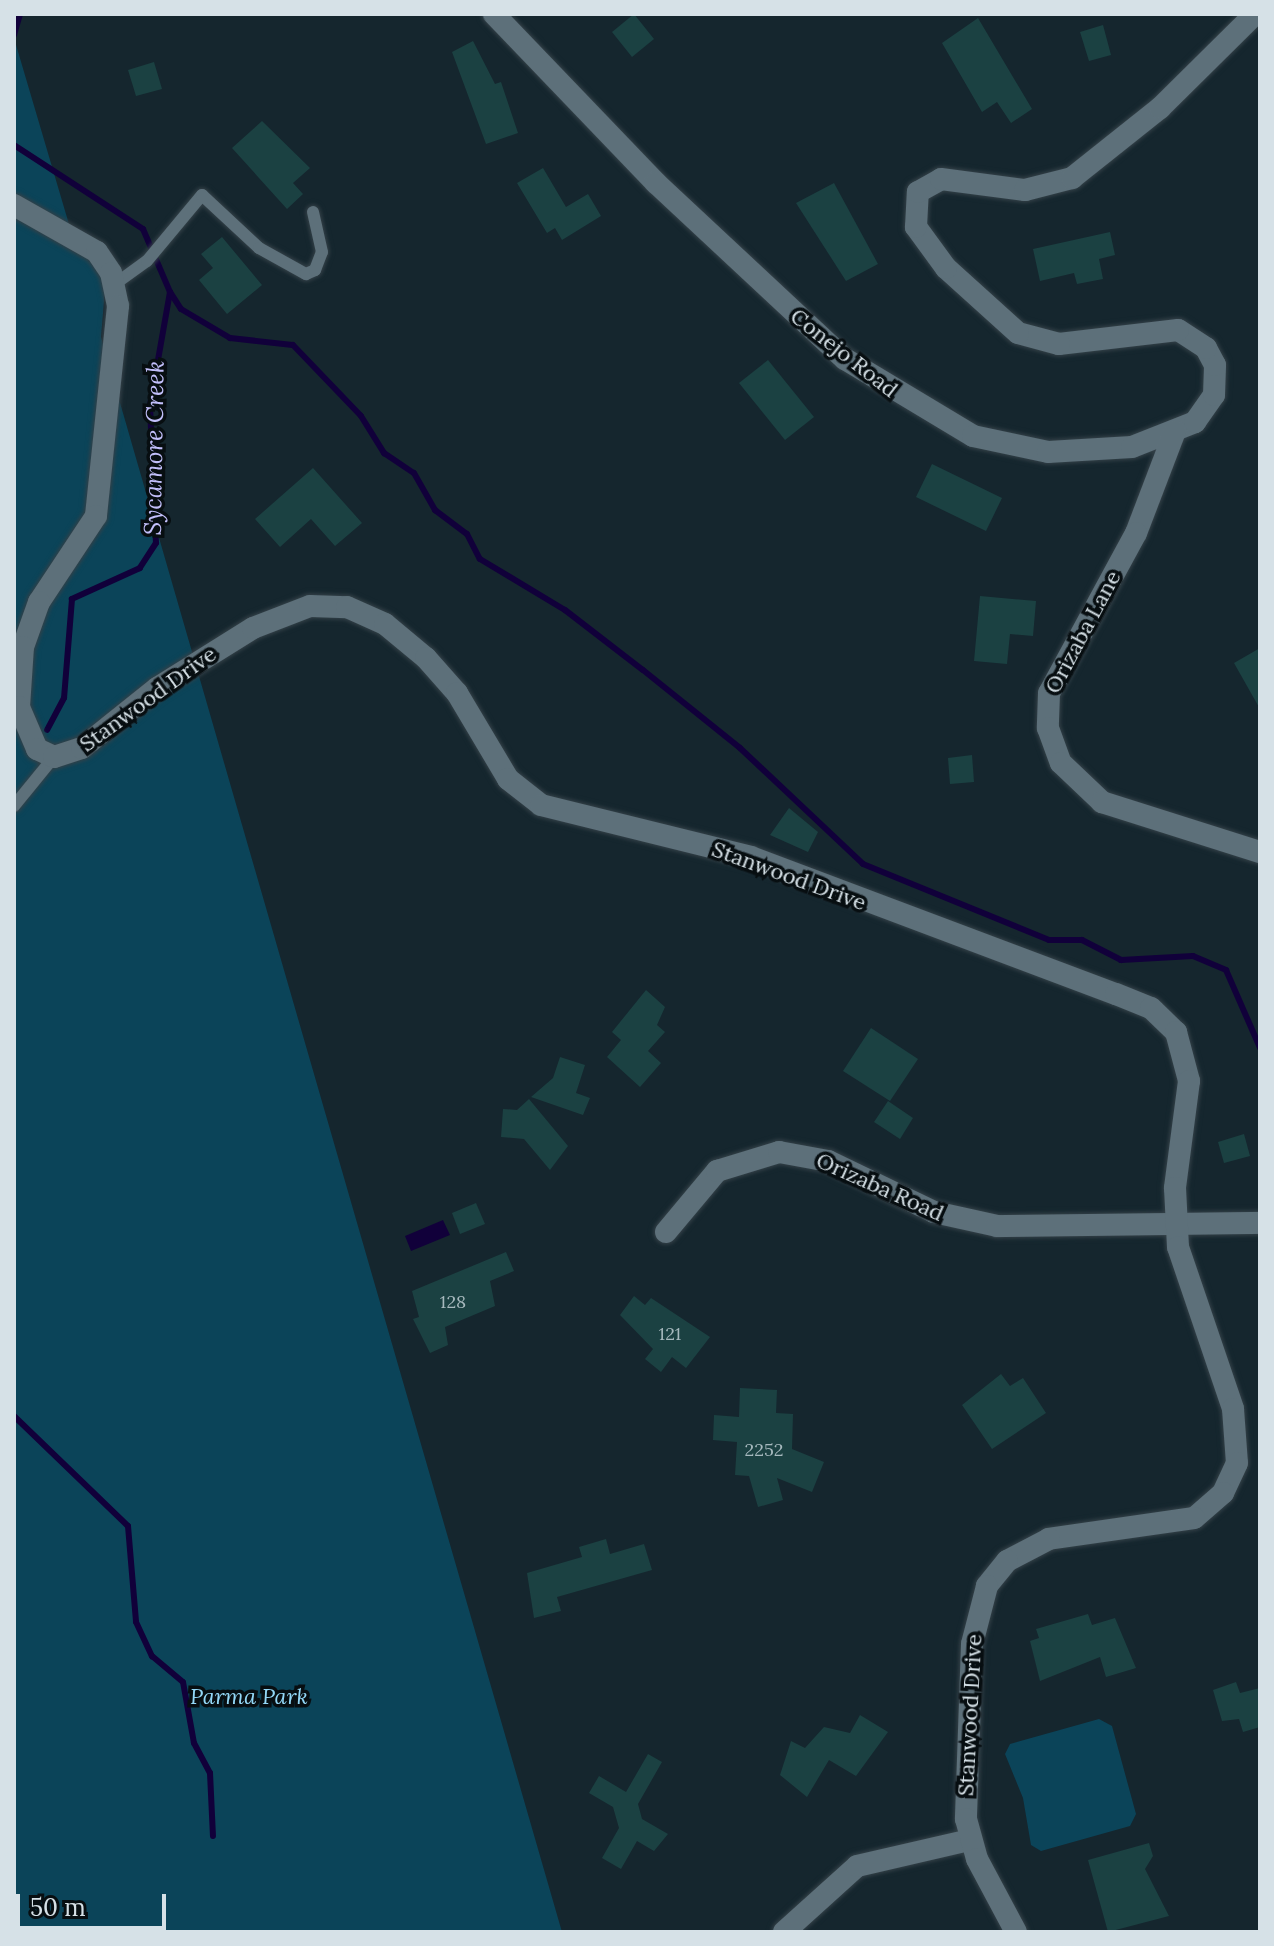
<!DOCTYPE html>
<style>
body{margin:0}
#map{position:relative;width:1274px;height:1946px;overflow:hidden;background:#15262e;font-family:Lora,serif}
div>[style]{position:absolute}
.green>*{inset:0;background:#0b4459}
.water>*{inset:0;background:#11003a}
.stream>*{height:6px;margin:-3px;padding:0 3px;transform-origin:3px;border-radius:3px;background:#11003a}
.building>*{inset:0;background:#1b4142}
.roads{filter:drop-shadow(0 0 2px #344148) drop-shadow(0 0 2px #344148)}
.service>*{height:12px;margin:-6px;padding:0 6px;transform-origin:6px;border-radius:6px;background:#5d707a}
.minor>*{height:22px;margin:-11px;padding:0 11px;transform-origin:11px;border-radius:11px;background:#5d707a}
.secondary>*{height:22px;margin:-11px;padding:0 11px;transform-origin:11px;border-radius:11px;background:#5d707a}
span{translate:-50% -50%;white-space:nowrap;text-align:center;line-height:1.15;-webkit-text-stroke:7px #070e11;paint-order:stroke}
.number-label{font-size:18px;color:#a7b9be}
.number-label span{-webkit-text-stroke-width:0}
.street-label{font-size:22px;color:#d6e1e7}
.park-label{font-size:22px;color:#93d8f7;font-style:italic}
.water-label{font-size:24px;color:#c2bffa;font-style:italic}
.frame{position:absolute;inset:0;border:16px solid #d6e1e7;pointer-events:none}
.scale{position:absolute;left:16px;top:1894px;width:150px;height:36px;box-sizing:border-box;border:4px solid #d6e1e7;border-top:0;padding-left:10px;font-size:24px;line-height:28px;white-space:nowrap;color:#d6e1e7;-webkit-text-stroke:6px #070e11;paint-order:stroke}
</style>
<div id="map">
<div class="green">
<div style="clip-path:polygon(14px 38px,76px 248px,107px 265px,101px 337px,562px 1932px,14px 1932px)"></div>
<div style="clip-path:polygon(1099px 1719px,1112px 1726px,1136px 1814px,1130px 1826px,1041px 1851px,1031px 1845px,1023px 1798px,1005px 1754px,1010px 1744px)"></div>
</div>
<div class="water">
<div style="clip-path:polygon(443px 1220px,450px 1235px,411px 1251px,405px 1236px)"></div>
</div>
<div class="stream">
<div style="left:14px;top:35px;width:22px;rotate:-74deg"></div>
<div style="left:14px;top:145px;width:154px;rotate:33.1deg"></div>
<div style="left:143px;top:229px;width:69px;rotate:66.8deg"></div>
<div style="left:170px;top:292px;width:116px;rotate:100deg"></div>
<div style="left:150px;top:406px;width:137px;rotate:87.5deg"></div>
<div style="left:156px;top:543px;width:30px;rotate:123deg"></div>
<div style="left:140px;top:568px;width:75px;rotate:155.5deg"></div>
<div style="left:72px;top:599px;width:99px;rotate:94.6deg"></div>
<div style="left:64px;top:698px;width:36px;rotate:118deg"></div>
<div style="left:170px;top:292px;width:20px;rotate:57deg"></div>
<div style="left:181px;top:309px;width:57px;rotate:30.6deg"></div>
<div style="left:230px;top:338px;width:63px;rotate:6.3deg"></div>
<div style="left:293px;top:345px;width:98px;rotate:46.2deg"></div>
<div style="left:361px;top:416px;width:44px;rotate:58.1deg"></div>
<div style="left:384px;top:453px;width:36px;rotate:34deg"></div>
<div style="left:414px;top:473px;width:43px;rotate:60.4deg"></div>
<div style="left:435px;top:510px;width:40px;rotate:37deg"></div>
<div style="left:467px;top:534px;width:28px;rotate:63deg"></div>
<div style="left:480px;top:559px;width:99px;rotate:31deg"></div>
<div style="left:565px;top:610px;width:98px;rotate:37.6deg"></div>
<div style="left:643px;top:670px;width:124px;rotate:38.8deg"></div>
<div style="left:740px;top:748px;width:169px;rotate:43.3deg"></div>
<div style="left:863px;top:864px;width:201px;rotate:22.2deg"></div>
<div style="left:1049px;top:940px;width:33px"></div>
<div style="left:1082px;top:940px;width:44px;rotate:27.1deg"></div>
<div style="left:1121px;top:960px;width:72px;rotate:-3.2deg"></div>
<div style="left:1193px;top:956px;width:36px;rotate:23deg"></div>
<div style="left:1226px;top:970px;width:85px;rotate:66.4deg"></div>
<div style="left:14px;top:1416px;width:158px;rotate:44deg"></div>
<div style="left:128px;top:1526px;width:96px;rotate:85.2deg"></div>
<div style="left:136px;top:1622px;width:38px;rotate:65deg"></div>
<div style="left:152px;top:1656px;width:40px;rotate:40deg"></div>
<div style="left:183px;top:1682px;width:62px;rotate:79.8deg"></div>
<div style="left:194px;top:1743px;width:34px;rotate:62deg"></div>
<div style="left:210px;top:1773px;width:63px;rotate:87.3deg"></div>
</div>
<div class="building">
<div style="clip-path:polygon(634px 14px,654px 39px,632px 57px,612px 32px)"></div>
<div style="clip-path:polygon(978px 18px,1032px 109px,1011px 123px,997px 102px,982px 112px,942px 43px)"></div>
<div style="clip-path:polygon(1103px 25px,1111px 55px,1089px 61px,1080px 32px)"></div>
<div style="clip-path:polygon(473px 41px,495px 84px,501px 82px,518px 133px,486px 144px,452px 52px)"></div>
<div style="clip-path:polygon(154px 62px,162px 89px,136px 96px,128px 70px)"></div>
<div style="clip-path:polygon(262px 121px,310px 168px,293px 183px,303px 194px,287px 209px,232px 148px)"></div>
<div style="clip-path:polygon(543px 168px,566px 207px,588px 194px,601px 216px,562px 240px,555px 228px,547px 233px,517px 183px)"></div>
<div style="clip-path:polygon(834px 183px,878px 264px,846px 281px,796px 203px)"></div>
<div style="clip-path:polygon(1110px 232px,1115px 255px,1099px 259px,1103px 279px,1077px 284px,1074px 273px,1040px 281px,1033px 249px)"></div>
<div style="clip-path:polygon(222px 237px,262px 285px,227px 314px,199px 280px,213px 268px,201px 254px)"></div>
<div style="clip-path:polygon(768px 360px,814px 417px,785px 440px,739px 383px)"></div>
<div style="clip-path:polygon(932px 464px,1002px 498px,986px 531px,916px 497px)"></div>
<div style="clip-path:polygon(313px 468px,362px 523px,335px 546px,311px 519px,280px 547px,255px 519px)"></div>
<div style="clip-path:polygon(980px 596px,1036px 601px,1033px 636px,1010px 634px,1007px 664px,974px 661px)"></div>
<div style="clip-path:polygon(1260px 648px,1260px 709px,1234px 663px)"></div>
<div style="clip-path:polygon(972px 755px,974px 782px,950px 784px,948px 758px)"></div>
<div style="clip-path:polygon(789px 808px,818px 832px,808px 852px,770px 835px)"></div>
<div style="clip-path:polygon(646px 990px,665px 1007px,657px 1025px,665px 1032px,648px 1051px,661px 1063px,640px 1087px,607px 1057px,621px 1040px,612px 1032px)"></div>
<div style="clip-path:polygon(871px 1028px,918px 1059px,890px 1101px,843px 1071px)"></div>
<div style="clip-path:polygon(560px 1057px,585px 1065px,576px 1093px,590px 1098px,583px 1115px,531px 1097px,553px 1078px)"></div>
<div style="clip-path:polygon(529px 1099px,568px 1146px,550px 1170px,524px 1139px,501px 1137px,503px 1109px,517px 1110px)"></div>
<div style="clip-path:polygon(888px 1101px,913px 1118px,900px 1139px,874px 1122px)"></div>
<div style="clip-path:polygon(1244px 1134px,1250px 1156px,1224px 1163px,1218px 1142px)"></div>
<div style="clip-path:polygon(476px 1203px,485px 1224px,460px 1234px,452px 1213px)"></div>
<div style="clip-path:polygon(506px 1252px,514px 1271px,490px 1281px,495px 1306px,445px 1327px,448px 1345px,430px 1353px,413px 1319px,419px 1317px,412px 1291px)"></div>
<div style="clip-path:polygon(634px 1296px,645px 1305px,651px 1298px,710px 1337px,686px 1368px,672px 1357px,661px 1372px,645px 1359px,653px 1349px,620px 1315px)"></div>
<div style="clip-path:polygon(1001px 1374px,1010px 1386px,1023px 1378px,1046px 1413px,992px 1449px,962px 1405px)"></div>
<div style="clip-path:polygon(740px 1388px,777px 1390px,776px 1413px,793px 1414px,792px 1449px,824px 1462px,812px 1492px,777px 1478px,783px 1500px,758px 1507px,749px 1476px,735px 1475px,737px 1442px,713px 1440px,714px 1415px,739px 1417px)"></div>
<div style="clip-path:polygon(606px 1539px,610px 1554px,644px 1544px,652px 1570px,557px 1597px,561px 1611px,534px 1618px,527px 1573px,582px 1557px,579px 1547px)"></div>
<div style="clip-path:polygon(1088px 1614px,1092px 1625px,1115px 1618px,1136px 1668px,1106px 1677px,1100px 1657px,1040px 1681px,1030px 1641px,1039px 1638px,1036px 1629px)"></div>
<div style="clip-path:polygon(1236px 1682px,1240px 1693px,1260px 1688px,1260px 1727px,1243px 1732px,1239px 1719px,1222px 1721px,1213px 1690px)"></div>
<div style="clip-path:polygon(860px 1715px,888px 1732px,856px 1776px,829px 1760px,807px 1797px,780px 1775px,791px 1741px,805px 1748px,824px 1727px,850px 1733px)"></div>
<div style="clip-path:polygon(648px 1754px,662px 1762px,638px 1804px,642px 1819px,668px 1834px,654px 1851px,637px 1841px,621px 1869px,602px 1858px,619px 1828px,613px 1807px,589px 1793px,599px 1776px,626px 1792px)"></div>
<div style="clip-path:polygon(1149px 1843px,1153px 1856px,1145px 1869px,1169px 1916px,1108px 1932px,1088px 1860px)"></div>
</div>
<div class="roads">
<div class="service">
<div style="left:115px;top:284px;width:39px;rotate:-36deg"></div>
<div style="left:147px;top:261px;width:86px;rotate:-50.2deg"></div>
<div style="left:202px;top:195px;width:78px;rotate:42.9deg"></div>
<div style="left:259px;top:248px;width:54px;rotate:29deg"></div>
<div style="left:306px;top:274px;width:10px;rotate:-24deg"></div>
<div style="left:315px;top:270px;width:19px;rotate:-69deg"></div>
<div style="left:322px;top:252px;width:41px;rotate:-102.7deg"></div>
<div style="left:14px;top:806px;width:63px;rotate:-50.8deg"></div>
</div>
<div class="minor">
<div style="left:494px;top:14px;width:234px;rotate:46.2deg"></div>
<div style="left:656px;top:183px;width:258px;rotate:43deg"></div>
<div style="left:845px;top:359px;width:149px;rotate:31deg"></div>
<div style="left:973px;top:436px;width:77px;rotate:12deg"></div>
<div style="left:1048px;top:452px;width:84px;rotate:-3.4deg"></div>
<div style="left:1132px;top:447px;width:68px;rotate:-21.6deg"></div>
<div style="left:1195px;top:422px;width:33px;rotate:-55deg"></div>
<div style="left:1214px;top:395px;width:30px;rotate:-88deg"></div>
<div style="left:1215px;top:365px;width:19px;rotate:-118deg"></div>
<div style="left:1206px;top:348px;width:33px;rotate:-147deg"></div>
<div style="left:1178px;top:330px;width:120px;rotate:173.3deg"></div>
<div style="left:1059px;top:344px;width:42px;rotate:-165deg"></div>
<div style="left:1018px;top:333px;width:97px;rotate:-137.9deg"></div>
<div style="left:946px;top:268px;width:51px;rotate:-126.2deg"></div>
<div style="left:916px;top:227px;width:35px;rotate:-87deg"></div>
<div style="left:918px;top:192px;width:26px;rotate:-29deg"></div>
<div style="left:941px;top:179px;width:85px;rotate:7.5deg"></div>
<div style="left:1025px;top:190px;width:49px;rotate:-14.3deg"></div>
<div style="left:1072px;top:178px;width:112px;rotate:-38.5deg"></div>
<div style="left:1160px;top:108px;width:134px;rotate:-44.7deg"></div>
<div style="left:1175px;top:431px;width:109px;rotate:110.9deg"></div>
<div style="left:1136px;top:533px;width:182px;rotate:118.5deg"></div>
<div style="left:1049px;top:693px;width:35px;rotate:92deg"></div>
<div style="left:1048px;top:728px;width:37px;rotate:70deg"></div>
<div style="left:1061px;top:763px;width:57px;rotate:43.6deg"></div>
<div style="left:1102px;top:802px;width:166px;rotate:17.6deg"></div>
<div style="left:666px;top:1232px;width:80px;rotate:-50.1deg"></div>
<div style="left:717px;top:1171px;width:65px;rotate:-17deg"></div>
<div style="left:779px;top:1152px;width:50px;rotate:10.4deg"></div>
<div style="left:828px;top:1161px;width:118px;rotate:25.7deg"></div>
<div style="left:934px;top:1212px;width:65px;rotate:12.5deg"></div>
<div style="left:997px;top:1226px;width:263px;rotate:-0.7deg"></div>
<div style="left:784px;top:1932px;width:98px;rotate:-42.1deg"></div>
<div style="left:857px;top:1866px;width:116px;rotate:-13deg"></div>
</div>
<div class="secondary">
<div style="left:14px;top:205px;width:95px;rotate:29.5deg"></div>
<div style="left:97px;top:252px;width:25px;rotate:56deg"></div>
<div style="left:111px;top:273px;width:34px;rotate:78deg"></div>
<div style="left:118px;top:306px;width:211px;rotate:96deg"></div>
<div style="left:96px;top:516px;width:103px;rotate:123.5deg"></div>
<div style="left:39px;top:602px;width:48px;rotate:109.6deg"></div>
<div style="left:23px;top:647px;width:60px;rotate:93.8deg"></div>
<div style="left:19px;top:707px;width:46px;rotate:66.8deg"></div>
<div style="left:37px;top:749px;width:19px;rotate:25deg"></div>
<div style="left:54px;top:757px;width:29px;rotate:-18deg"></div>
<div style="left:82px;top:748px;width:96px;rotate:-38.7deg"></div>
<div style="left:157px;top:688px;width:113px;rotate:-32deg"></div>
<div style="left:253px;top:628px;width:61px;rotate:-21.1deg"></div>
<div style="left:310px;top:606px;width:37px;rotate:2deg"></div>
<div style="left:347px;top:607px;width:42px;rotate:24.1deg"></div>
<div style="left:385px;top:624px;width:53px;rotate:39.7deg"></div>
<div style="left:426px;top:658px;width:47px;rotate:48.5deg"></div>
<div style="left:457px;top:693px;width:100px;rotate:59.3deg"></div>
<div style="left:508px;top:779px;width:42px;rotate:38.2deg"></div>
<div style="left:541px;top:805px;width:216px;rotate:13.9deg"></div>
<div style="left:751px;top:857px;width:390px;rotate:20.6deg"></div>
<div style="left:1116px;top:994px;width:38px;rotate:22deg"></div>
<div style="left:1151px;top:1008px;width:35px;rotate:44deg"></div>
<div style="left:1176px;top:1032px;width:51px;rotate:75.1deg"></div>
<div style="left:1189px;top:1081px;width:108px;rotate:97.5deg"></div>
<div style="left:1175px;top:1188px;width:59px;rotate:87.1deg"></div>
<div style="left:1178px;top:1247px;width:171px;rotate:71.2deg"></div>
<div style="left:1233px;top:1409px;width:54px;rotate:85.8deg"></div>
<div style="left:1237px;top:1463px;width:33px;rotate:115deg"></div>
<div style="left:1223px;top:1493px;width:38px;rotate:139deg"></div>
<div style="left:1194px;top:1518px;width:147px;rotate:171.8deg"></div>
<div style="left:1049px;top:1539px;width:47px;rotate:152.4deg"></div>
<div style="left:1007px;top:1561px;width:32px;rotate:129deg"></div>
<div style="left:987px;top:1586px;width:60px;rotate:104.5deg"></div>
<div style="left:972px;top:1644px;width:175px;rotate:92deg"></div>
<div style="left:966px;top:1819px;width:41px;rotate:74.6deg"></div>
<div style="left:977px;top:1859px;width:83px;rotate:61.9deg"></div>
</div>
</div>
<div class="number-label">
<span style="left:453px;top:1302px">128</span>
<span style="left:670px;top:1334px">121</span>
<span style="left:764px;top:1450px">2252</span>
</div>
<div class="street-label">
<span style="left:844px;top:353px;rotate:38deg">Conejo Road</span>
<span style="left:1083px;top:632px;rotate:-62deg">Orizaba Lane</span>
<span style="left:148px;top:699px;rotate:-36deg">Stanwood Drive</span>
<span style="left:789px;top:876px;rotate:20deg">Stanwood Drive</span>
<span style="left:880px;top:1187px;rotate:24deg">Orizaba Road</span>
<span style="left:970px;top:1715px;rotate:-87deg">Stanwood Drive</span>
</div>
<div class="park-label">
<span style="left:249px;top:1697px">Parma Park</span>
</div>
<div class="water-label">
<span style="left:154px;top:448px;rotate:-89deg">Sycamore Creek</span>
</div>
<div class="frame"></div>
<div class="scale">50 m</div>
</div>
